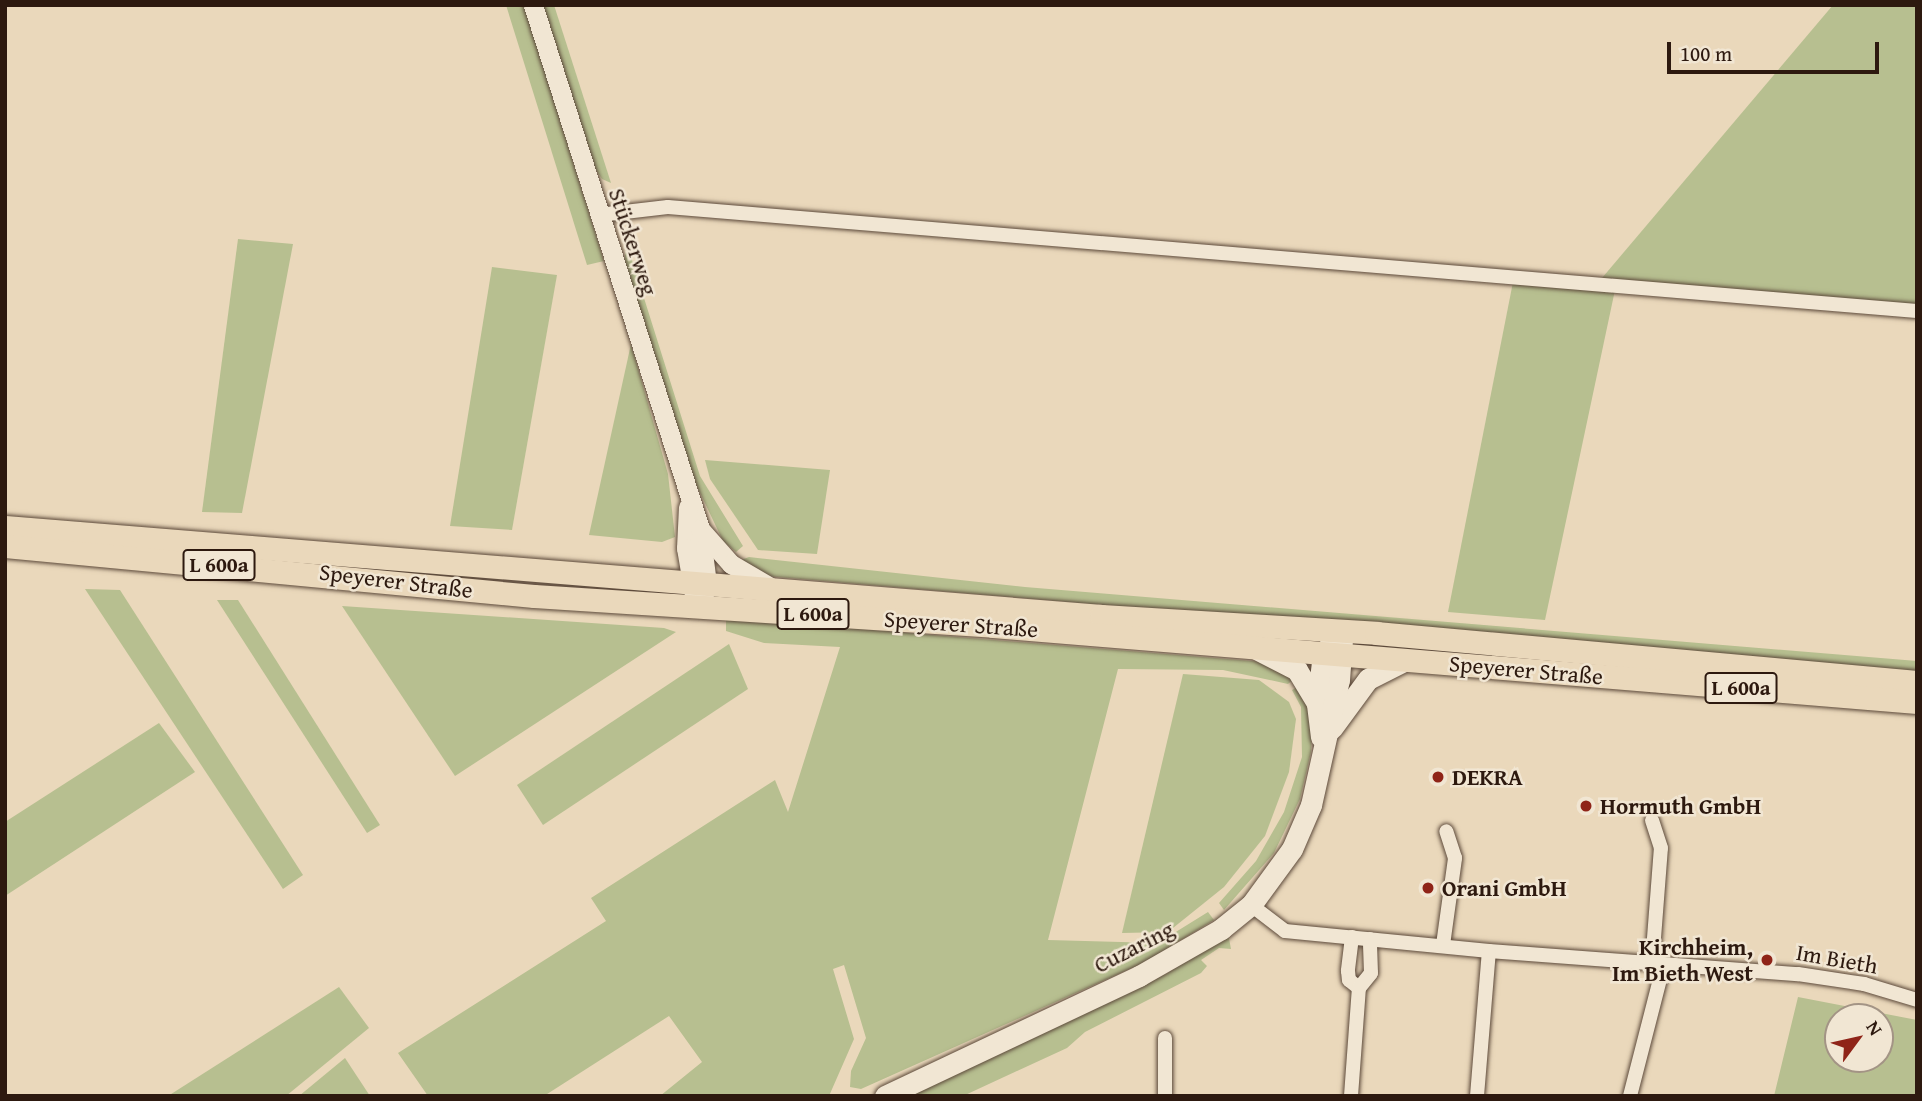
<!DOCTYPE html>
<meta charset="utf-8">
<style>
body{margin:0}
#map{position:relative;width:1922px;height:1101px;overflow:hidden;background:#ead8bb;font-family:"Gentium Book Plus",serif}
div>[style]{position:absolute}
.green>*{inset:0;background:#b7bf90}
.roads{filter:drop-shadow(0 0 2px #5c493a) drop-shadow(0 0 2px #5c493a)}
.minor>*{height:14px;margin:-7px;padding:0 7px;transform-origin:7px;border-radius:7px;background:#f1e6d3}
.tertiary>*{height:19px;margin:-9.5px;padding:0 9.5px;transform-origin:9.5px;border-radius:9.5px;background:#f1e6d3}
.secondary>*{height:21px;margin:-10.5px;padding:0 10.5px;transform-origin:10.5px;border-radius:10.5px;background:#f1e6d3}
.primary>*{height:23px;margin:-11.5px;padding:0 11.5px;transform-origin:11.5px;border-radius:11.5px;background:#ead8bb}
.dots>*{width:19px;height:19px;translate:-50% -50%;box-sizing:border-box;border:4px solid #f1e6d3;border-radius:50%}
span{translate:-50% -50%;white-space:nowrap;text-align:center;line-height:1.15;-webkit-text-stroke:5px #f1e6d3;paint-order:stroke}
.shield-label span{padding:2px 5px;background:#f1e6d3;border:2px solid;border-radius:5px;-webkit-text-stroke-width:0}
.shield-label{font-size:21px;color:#2d190f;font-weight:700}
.street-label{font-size:23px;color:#2d190f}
.poi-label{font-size:23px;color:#2d190f;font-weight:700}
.left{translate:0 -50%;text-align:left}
.right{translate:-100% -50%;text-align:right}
.frame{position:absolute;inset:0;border:7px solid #2d190f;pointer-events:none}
.north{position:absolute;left:1824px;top:1003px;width:70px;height:70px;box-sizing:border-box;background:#f1e6d3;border:2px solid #a39485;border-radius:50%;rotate:57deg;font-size:19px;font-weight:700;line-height:28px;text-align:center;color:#2d190f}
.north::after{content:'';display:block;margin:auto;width:24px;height:32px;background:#8f2418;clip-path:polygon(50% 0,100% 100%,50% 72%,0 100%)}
.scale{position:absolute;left:1667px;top:42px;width:212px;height:32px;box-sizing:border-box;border:4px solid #2d190f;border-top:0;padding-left:9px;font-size:21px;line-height:24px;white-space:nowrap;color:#2d190f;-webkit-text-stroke:5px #f1e6d3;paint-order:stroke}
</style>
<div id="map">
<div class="green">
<div style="clip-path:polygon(506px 5px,524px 5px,604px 261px,587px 265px)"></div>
<div style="clip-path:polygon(542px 5px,554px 5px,611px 183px,602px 179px,592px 164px)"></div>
<div style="clip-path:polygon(1833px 5px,1917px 5px,1917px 304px,1602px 278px)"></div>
<div style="clip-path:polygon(238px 239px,293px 244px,242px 513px,202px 512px)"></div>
<div style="clip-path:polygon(627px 244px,700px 476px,743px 546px,736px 552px,723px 541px,693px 478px,624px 261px)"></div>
<div style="clip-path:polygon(492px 267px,557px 275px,512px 530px,450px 526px)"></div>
<div style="clip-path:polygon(1513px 282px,1615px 290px,1545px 620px,1448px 612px)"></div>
<div style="clip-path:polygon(631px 344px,668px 474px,675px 537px,662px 542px,589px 535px)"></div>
<div style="clip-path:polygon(705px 460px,830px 470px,817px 554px,758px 550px,710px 479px)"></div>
<div style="clip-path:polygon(749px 557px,1025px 587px,1917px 661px,1917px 675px,766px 576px,741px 560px)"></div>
<div style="clip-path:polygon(85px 589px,120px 590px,303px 875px,283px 889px)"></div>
<div style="clip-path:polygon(217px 600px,238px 600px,380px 825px,367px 833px)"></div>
<div style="clip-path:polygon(342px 606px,664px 628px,676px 632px,455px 776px)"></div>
<div style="clip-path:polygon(726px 618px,1264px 662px,1297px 676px,1288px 684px,1223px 670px,1118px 669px,1048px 940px,1158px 943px,1208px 912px,1214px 920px,1143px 963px,861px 1089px,850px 1087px,851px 1071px,866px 1038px,844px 965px,833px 969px,854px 1039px,829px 1096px,660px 1096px,702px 1062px,669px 1016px,544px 1096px,428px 1096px,398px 1053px,606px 921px,591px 898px,775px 780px,788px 812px,840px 647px,764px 643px,726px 631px)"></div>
<div style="clip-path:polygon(729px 644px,748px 689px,543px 825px,517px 785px)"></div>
<div style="clip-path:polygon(1183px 674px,1259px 680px,1289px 702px,1296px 719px,1289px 772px,1265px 836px,1224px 887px,1168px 932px,1122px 933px)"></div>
<div style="clip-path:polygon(1303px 684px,1313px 708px,1311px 752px,1300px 799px,1274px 853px,1224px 910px,1219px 903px,1256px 861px,1284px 812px,1302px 757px,1301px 707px,1292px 690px)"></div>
<div style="clip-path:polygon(159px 723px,195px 772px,5px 896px,5px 822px)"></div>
<div style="clip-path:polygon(1228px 933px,1231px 949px,1219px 948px,1201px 960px,1207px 966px,1201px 973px,1085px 1032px,1067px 1048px,963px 1096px,910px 1096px,1166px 974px)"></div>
<div style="clip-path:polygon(339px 987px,369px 1028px,286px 1096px,168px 1096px)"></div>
<div style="clip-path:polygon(evenodd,1798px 997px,1917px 1020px,1917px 1096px,1774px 1096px,1798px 997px,1838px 1017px,1880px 1017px,1880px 1059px,1838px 1059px,1838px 1017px)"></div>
<div style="clip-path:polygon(345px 1058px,370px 1096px,299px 1096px)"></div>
</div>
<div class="roads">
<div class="minor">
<div style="left:599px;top:215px;width:69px;rotate:-6.6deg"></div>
<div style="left:668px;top:207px;width:1253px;rotate:4.76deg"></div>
<div style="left:1251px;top:905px;width:43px;rotate:37.4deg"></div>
<div style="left:1285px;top:931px;width:205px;rotate:5.6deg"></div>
<div style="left:1489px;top:951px;width:310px;rotate:4.3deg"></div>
<div style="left:1798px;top:974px;width:67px;rotate:8.6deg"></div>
<div style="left:1864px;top:984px;width:55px;rotate:16.8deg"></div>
<div style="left:1352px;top:937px;width:34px;rotate:97deg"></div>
<div style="left:1348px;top:971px;width:9px;rotate:84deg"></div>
<div style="left:1349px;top:980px;width:13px;rotate:39deg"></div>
<div style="left:1443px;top:945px;width:88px;rotate:-82.1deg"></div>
<div style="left:1455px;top:858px;width:28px;rotate:-108deg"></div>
<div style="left:1652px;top:964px;width:116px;rotate:-85.6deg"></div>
<div style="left:1661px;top:848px;width:29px;rotate:-108deg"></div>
<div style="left:1165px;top:1038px;width:58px;rotate:90deg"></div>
<div style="left:1351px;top:1096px;width:108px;rotate:-85.8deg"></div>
<div style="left:1359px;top:988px;width:19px;rotate:-51deg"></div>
<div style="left:1371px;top:973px;width:34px;rotate:-92deg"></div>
<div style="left:1477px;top:1096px;width:145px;rotate:-85.3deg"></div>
<div style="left:1630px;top:1096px;width:136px;rotate:-75.6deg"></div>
</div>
<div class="tertiary">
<div style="left:533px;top:5px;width:550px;rotate:72.32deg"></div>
<div style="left:700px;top:529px;width:55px;rotate:82.7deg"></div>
<div style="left:707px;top:584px;width:14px;rotate:107deg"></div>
<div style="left:688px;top:507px;width:41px;rotate:92.8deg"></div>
<div style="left:686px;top:548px;width:48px;rotate:80.3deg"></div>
<div style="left:700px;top:529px;width:47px;rotate:48.5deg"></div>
<div style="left:731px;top:564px;width:48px;rotate:30.3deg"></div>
</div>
<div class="secondary">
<div style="left:1256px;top:649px;width:46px;rotate:27.1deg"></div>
<div style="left:1297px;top:670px;width:39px;rotate:59deg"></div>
<div style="left:1332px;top:728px;width:61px;rotate:-53.7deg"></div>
<div style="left:1368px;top:679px;width:42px;rotate:-26.6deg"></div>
<div style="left:1321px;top:737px;width:34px;rotate:-97deg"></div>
<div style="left:1317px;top:703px;width:49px;rotate:-83deg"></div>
<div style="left:1323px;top:654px;width:18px;rotate:-52deg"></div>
<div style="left:885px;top:1096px;width:281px;rotate:-25.3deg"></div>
<div style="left:1139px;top:976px;width:95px;rotate:-29.8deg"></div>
<div style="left:1221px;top:929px;width:38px;rotate:-39deg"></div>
<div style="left:1251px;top:905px;width:69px;rotate:-53.8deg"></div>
<div style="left:1292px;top:849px;width:48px;rotate:-66.6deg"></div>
<div style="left:1311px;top:805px;width:128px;rotate:-77.4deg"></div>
<div style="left:1339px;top:680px;width:41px;rotate:-85.8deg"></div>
</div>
<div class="primary">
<div style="left:5px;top:527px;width:1100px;rotate:4.64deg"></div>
<div style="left:1101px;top:616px;width:276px;rotate:3.5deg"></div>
<div style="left:1376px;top:633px;width:543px;rotate:5.18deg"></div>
<div style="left:5px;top:546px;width:531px;rotate:5.4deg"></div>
<div style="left:534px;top:596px;width:460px;rotate:3.7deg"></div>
<div style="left:993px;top:626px;width:927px;rotate:4.7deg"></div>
</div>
</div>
<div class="dots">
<div style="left:1438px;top:777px;background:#8f2418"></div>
<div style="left:1586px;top:806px;background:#8f2418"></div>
<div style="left:1428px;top:888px;background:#8f2418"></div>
<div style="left:1767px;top:960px;background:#8f2418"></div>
</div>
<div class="shield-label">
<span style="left:219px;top:565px">L 600a</span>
<span style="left:813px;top:614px">L 600a</span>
<span style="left:1741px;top:688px">L 600a</span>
</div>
<div class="street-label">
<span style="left:633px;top:242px;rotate:72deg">Stückerweg</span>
<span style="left:396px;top:581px;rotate:7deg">Speyerer Straße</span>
<span style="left:961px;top:624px;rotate:4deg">Speyerer Straße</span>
<span style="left:1526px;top:670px;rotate:5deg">Speyerer Straße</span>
<span style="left:1134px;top:947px;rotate:-27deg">Cuzaring</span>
<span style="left:1837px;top:959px;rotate:10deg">Im Bieth</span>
</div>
<div class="poi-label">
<span class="left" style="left:1452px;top:777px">DEKRA</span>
<span class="left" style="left:1600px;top:806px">Hormuth GmbH</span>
<span class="left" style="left:1442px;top:888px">Orani GmbH</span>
<span class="right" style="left:1753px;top:960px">Kirchheim,<br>Im Bieth West</span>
</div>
<div class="frame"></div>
<div class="north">N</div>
<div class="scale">100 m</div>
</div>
